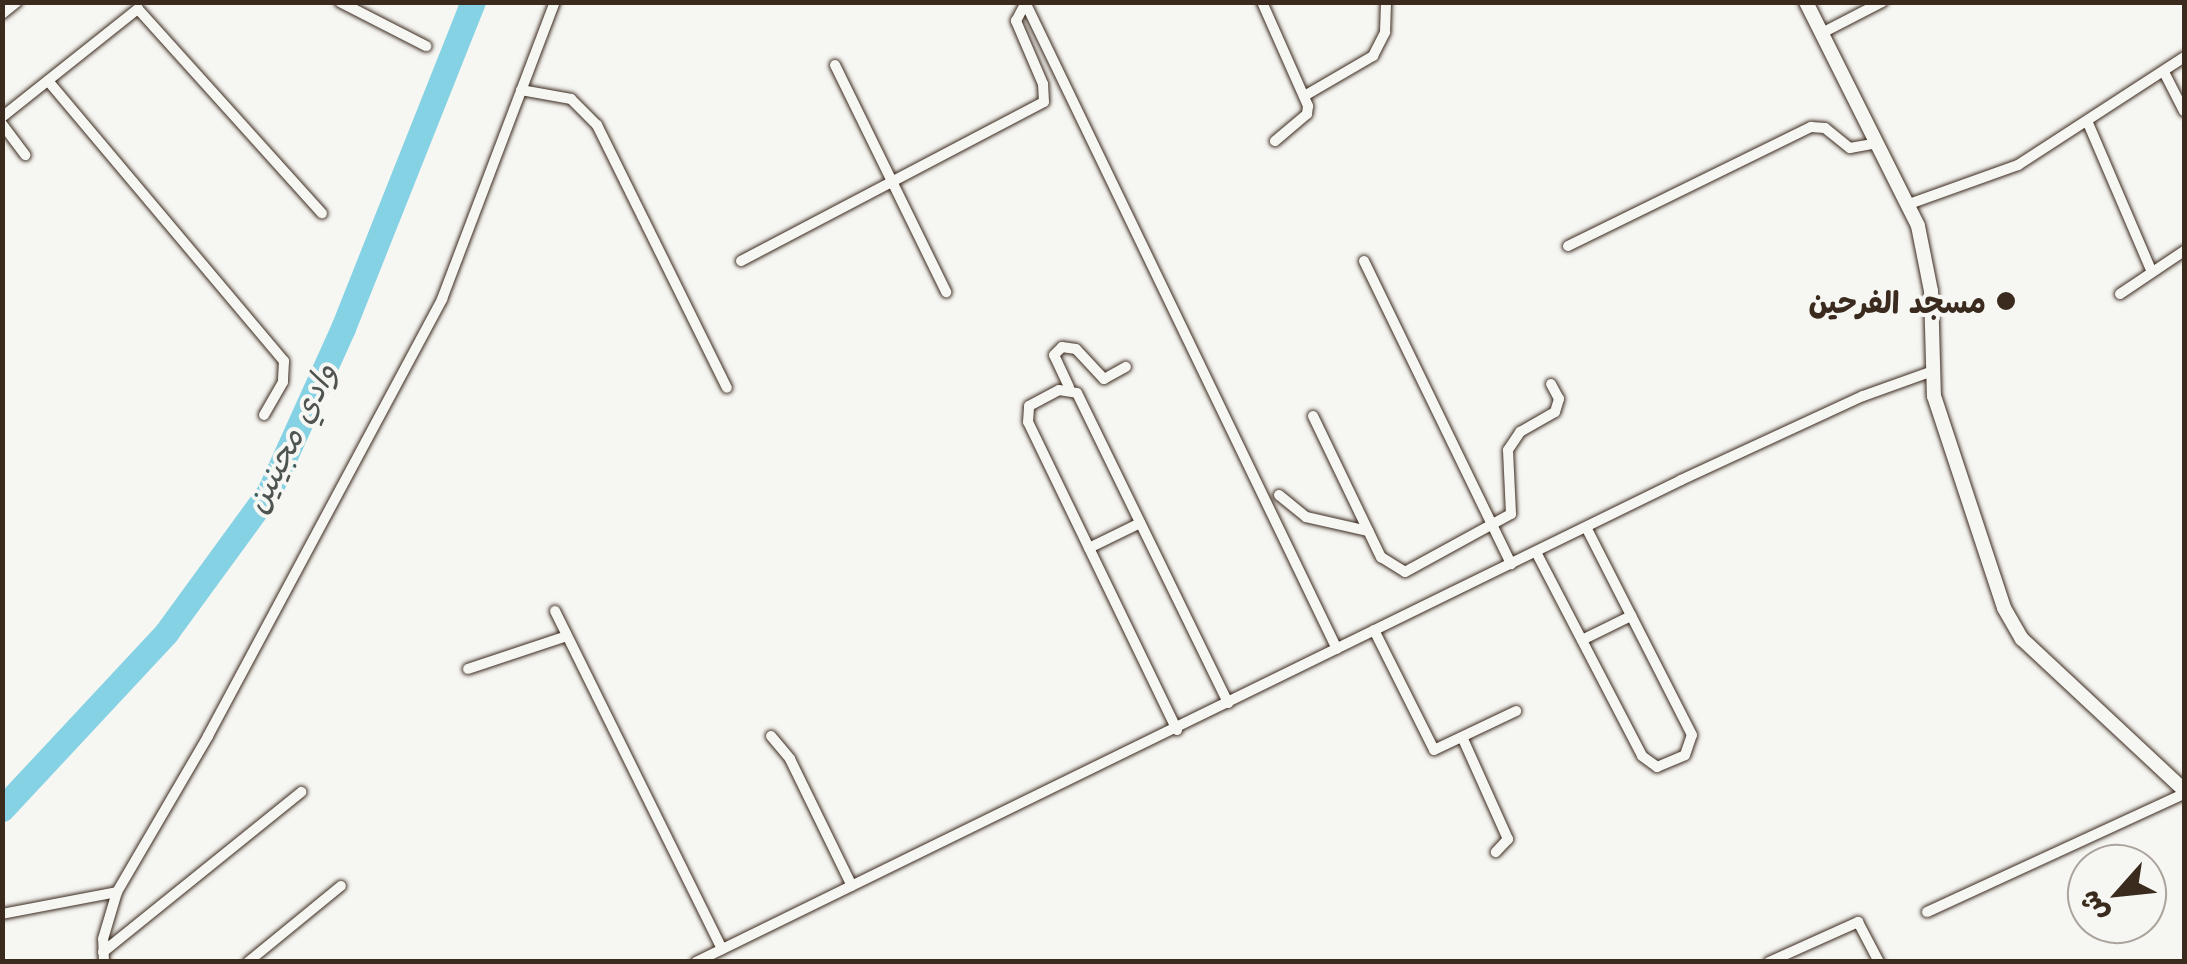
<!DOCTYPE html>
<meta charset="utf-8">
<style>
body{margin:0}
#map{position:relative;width:2187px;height:964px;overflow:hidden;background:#f6f6f2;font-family:"Playpen Sans","Playpen Sans Arabic",sans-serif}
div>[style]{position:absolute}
.river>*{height:25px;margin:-12.5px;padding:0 12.5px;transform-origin:12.5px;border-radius:12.5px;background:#86d2e5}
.roads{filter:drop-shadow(0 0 2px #3b2a1e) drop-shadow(0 0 2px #3b2a1e)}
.minor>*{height:10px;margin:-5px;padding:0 5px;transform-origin:5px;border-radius:5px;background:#f6f6f2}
.tertiary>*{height:14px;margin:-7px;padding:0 7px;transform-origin:7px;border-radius:7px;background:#f6f6f2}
.dots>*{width:28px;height:28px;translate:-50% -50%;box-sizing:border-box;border:5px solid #f6f6f2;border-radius:50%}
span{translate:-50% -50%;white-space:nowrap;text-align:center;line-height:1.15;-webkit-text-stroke:8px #f6f6f2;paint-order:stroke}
.poi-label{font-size:30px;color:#3b2a1e;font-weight:700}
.right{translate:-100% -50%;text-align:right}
.water-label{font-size:32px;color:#4e5450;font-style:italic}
.frame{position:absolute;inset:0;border:5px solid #3b2a1e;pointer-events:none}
.north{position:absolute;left:2067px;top:844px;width:100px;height:100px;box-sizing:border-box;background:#f6f6f2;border:2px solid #aba49d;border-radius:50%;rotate:243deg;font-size:28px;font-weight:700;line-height:40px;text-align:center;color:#3b2a1e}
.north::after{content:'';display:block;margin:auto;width:35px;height:45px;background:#3b2a1e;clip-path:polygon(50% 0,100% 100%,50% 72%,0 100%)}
</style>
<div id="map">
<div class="river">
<div style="left:2px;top:809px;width:241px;rotate:-47deg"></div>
<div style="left:166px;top:633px;width:175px;rotate:-53.9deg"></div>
<div style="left:269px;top:492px;width:180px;rotate:-65.7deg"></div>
<div style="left:343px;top:328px;width:351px;rotate:-68.3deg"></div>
</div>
<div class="roads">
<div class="minor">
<div style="left:340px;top:2px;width:97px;rotate:27.1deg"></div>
<div style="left:1025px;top:2px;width:718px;rotate:64.26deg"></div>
<div style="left:1262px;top:2px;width:114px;rotate:66.1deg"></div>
<div style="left:1308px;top:106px;width:8px;rotate:97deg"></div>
<div style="left:1307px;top:114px;width:42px;rotate:139.8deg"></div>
<div style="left:2px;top:14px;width:19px;rotate:-39deg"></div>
<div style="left:1822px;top:33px;width:68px;rotate:-27.3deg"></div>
<div style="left:835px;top:65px;width:253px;rotate:63.9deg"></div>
<div style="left:2164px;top:72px;width:44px;rotate:62.9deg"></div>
<div style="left:49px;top:82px;width:365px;rotate:49.9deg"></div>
<div style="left:284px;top:361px;width:21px;rotate:93deg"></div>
<div style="left:283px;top:382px;width:38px;rotate:120deg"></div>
<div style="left:521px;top:90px;width:51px;rotate:10.2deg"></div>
<div style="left:571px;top:99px;width:37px;rotate:45deg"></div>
<div style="left:597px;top:125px;width:293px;rotate:63.7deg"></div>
<div style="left:1306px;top:95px;width:78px;rotate:-30.2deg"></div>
<div style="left:1373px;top:56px;width:27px;rotate:-63deg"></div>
<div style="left:1385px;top:32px;width:30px;rotate:-88deg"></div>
<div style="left:2px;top:117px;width:174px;rotate:-38.5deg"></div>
<div style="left:138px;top:9px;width:275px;rotate:48deg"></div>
<div style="left:2088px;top:123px;width:162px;rotate:66.8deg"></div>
<div style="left:2px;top:124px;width:39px;rotate:53deg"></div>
<div style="left:1909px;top:204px;width:116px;rotate:-19.7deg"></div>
<div style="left:2018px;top:165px;width:198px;rotate:-33deg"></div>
<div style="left:1568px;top:246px;width:271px;rotate:-26.1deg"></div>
<div style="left:1811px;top:127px;width:14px;rotate:4deg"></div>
<div style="left:1825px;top:128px;width:32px;rotate:39deg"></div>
<div style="left:1850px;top:148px;width:22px;rotate:-10deg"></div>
<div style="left:741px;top:261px;width:342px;rotate:-27.7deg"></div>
<div style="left:1044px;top:102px;width:18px;rotate:-93deg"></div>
<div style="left:1043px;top:84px;width:69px;rotate:-113.2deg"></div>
<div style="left:1016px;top:21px;width:19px;rotate:-62deg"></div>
<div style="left:1364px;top:261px;width:337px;rotate:64.1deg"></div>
<div style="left:2120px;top:294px;width:77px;rotate:-33.9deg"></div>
<div style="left:1069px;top:387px;width:35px;rotate:-115deg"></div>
<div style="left:1054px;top:355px;width:11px;rotate:-45deg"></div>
<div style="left:1062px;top:347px;width:14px;rotate:8deg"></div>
<div style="left:1076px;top:349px;width:41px;rotate:47deg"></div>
<div style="left:1104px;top:379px;width:25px;rotate:-29deg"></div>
<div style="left:1313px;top:416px;width:157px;rotate:64.3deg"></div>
<div style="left:1381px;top:557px;width:28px;rotate:32deg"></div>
<div style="left:1405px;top:572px;width:121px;rotate:-28.7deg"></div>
<div style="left:1511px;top:514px;width:64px;rotate:-92.7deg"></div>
<div style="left:1508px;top:450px;width:22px;rotate:-56deg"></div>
<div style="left:1520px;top:432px;width:40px;rotate:-29.7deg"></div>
<div style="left:1555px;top:412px;width:14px;rotate:-73deg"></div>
<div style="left:1559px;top:399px;width:17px;rotate:-118deg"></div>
<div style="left:1279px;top:495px;width:35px;rotate:39deg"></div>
<div style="left:1306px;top:517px;width:64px;rotate:12.7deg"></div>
<div style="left:1089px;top:548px;width:57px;rotate:-26.1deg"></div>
<div style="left:1536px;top:552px;width:230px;rotate:62.5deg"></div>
<div style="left:1642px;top:756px;width:19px;rotate:36deg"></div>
<div style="left:1657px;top:767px;width:30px;rotate:-23deg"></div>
<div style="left:1685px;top:755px;width:21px;rotate:-71deg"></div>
<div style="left:1692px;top:735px;width:233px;rotate:-117deg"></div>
<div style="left:555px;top:611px;width:377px;rotate:63.7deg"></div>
<div style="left:1374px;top:630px;width:134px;rotate:63.4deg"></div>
<div style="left:1434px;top:750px;width:91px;rotate:-25.4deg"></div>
<div style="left:1582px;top:640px;width:55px;rotate:-26.1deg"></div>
<div style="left:468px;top:669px;width:104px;rotate:-18.4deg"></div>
<div style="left:1177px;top:730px;width:342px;rotate:-115.8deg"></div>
<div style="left:1028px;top:422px;width:16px;rotate:-86deg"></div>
<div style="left:1029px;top:406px;width:34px;rotate:-28deg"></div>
<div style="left:1059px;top:390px;width:18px;rotate:9deg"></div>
<div style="left:1077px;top:393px;width:345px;rotate:64deg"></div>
<div style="left:771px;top:736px;width:30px;rotate:50deg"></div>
<div style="left:790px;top:759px;width:141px;rotate:64deg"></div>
<div style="left:1463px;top:739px;width:110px;rotate:65.8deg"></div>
<div style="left:1508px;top:839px;width:18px;rotate:133deg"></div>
<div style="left:1927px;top:912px;width:283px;rotate:-24.7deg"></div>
<div style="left:2px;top:914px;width:117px;rotate:-10.8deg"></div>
<div style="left:103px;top:952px;width:255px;rotate:-38.9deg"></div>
<div style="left:104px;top:962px;width:23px;rotate:-92deg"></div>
<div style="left:103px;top:939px;width:49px;rotate:-73.4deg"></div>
<div style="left:117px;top:892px;width:181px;rotate:-59.7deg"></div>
<div style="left:208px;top:736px;width:496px;rotate:-61.8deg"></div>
<div style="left:442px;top:299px;width:318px;rotate:-69.2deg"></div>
<div style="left:248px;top:962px;width:120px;rotate:-39.3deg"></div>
<div style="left:696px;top:962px;width:1097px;rotate:-26.07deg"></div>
<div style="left:1681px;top:480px;width:200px;rotate:-24.8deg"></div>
<div style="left:1863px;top:396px;width:74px;rotate:-19.7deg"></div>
<div style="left:1769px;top:962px;width:98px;rotate:-24.2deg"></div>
<div style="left:1858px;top:922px;width:45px;rotate:62.3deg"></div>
</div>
<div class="tertiary">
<div style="left:1806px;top:2px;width:250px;rotate:63.4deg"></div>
<div style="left:1918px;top:226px;width:66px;rotate:78.7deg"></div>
<div style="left:1931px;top:291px;width:105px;rotate:88.4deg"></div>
<div style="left:1934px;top:396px;width:223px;rotate:71.7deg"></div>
<div style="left:2004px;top:608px;width:36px;rotate:60deg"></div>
<div style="left:2022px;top:639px;width:221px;rotate:43deg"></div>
</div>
</div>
<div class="dots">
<div style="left:2006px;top:301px;background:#3b2a1e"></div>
</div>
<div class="poi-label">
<span class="right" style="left:1986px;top:301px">مسجد الفرحين</span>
</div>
<div class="water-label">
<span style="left:289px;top:437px;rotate:-63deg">وادي مجينين</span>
</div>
<div class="frame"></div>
<div class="north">ش</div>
</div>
